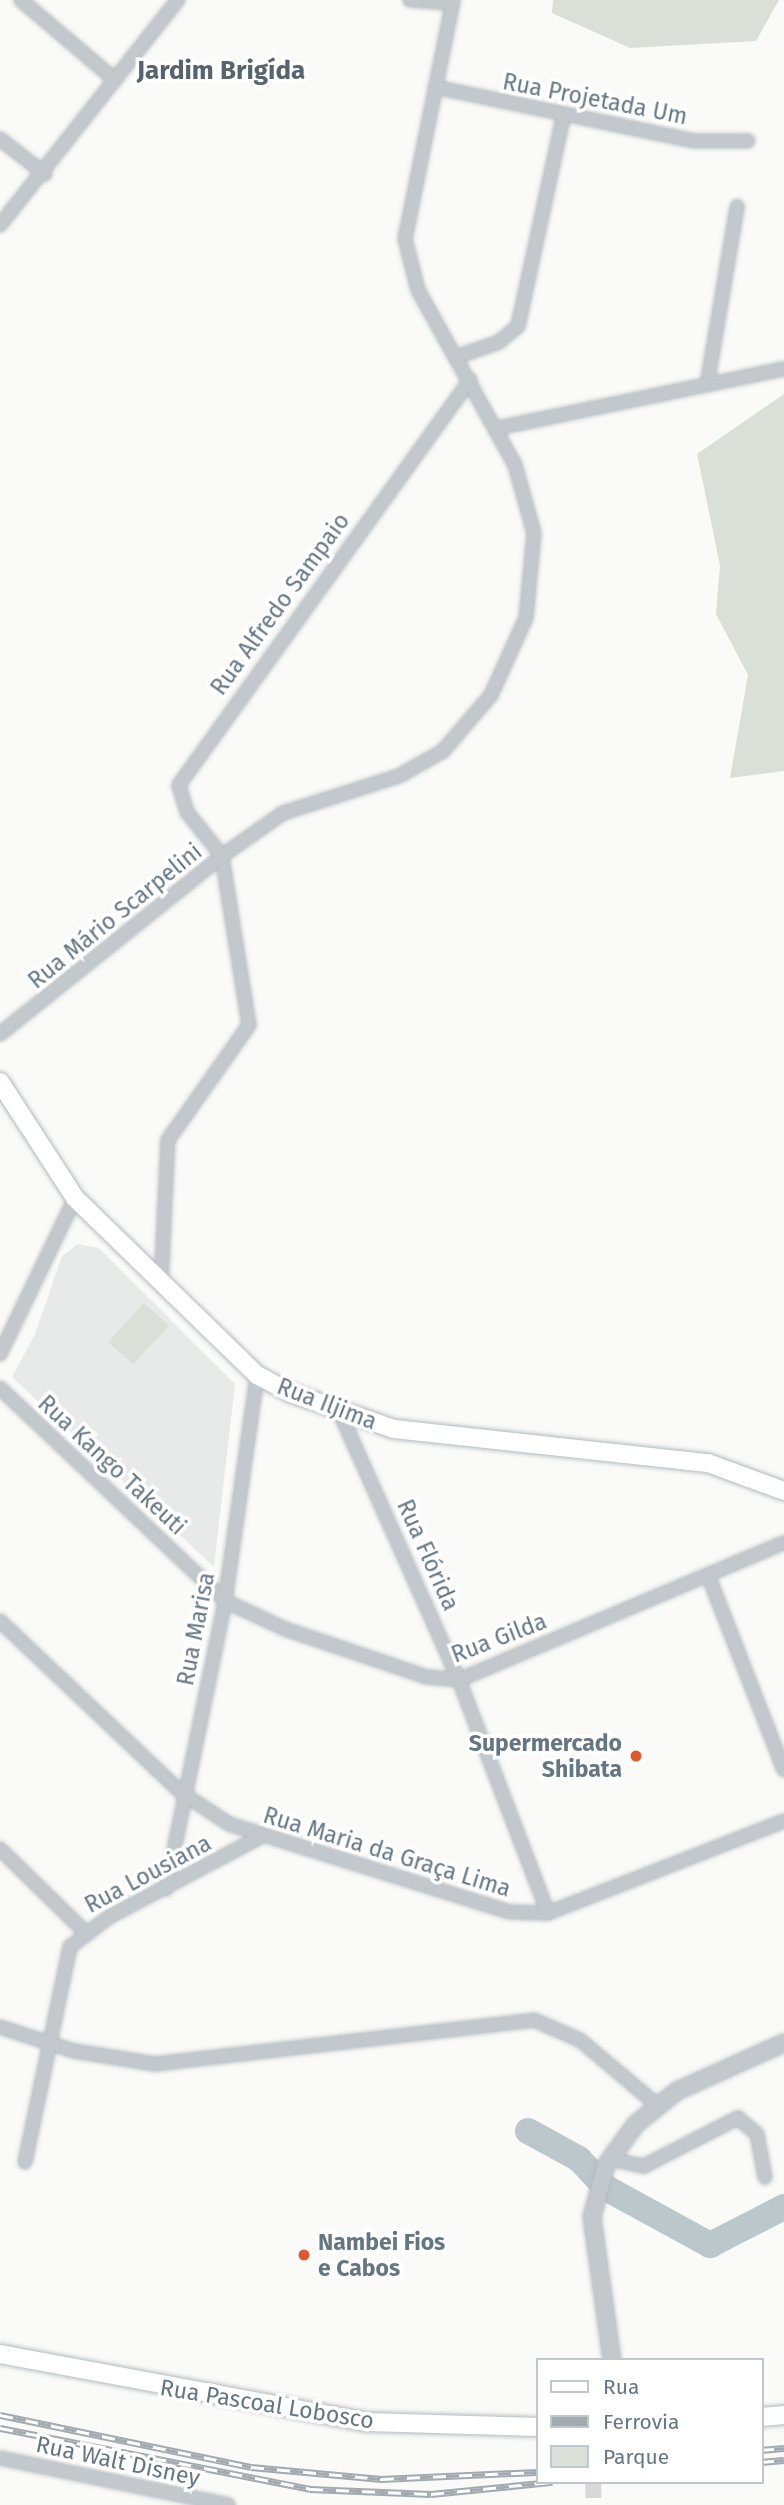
<!DOCTYPE html>
<meta charset="utf-8">
<style>
body{margin:0}
#map{position:relative;width:784px;height:2505px;overflow:hidden;background:#fafaf8;font-family:"Fira Sans",sans-serif}
div>[style]{position:absolute}
.built>*{inset:0;background:#e8e9e9}
.green>*{inset:0;background:#dadfd7}
.river>*{height:26px;margin:-13px;padding:0 13px;transform-origin:13px;border-radius:13px;background:#bbc7cb}
.tertiary-tunnel>*{height:16px;margin-top:-8px;transform-origin:0;background:repeating-linear-gradient(90deg,#d5d9db 0 16px,transparent 0 24px)}
.roads{filter:drop-shadow(0 0 2px #b3babf) drop-shadow(0 0 2px #b3babf)}
.minor>*{height:12px;margin:-6px;padding:0 6px;transform-origin:6px;border-radius:6px;background:#c3c8cc}
.tertiary>*{height:16px;margin:-8px;padding:0 8px;transform-origin:8px;border-radius:8px;background:#c3c8cc}
.secondary>*{height:18px;margin:-9px;padding:0 9px;transform-origin:9px;border-radius:9px;background:#fff}
.rail>*{height:7px;margin-top:-3.5px;transform-origin:0;background:repeating-linear-gradient(90deg,#fff 0 13px,#a2aab0 0 26px);box-sizing:border-box;border-block:2px solid #a2aab0}
.dots>*{width:19px;height:19px;translate:-50% -50%;box-sizing:border-box;border:4px solid #fff;border-radius:50%}
span{translate:-50% -50%;white-space:nowrap;text-align:center;line-height:1.15;-webkit-text-stroke:7px #fff;paint-order:stroke}
.street-label{font-size:23px;color:#657683}
.poi-label{font-size:23px;color:#657683;font-weight:700}
.right{translate:-100% -50%;text-align:right}
.left{translate:0 -50%;text-align:left}
.quarter-label{font-size:26px;color:#57646e;font-weight:700}
.legend{position:absolute;left:536px;top:2358px;width:228px;height:126px;box-sizing:border-box;background:#fff;border:2px solid #c1c8cd;margin:0;padding:9px 12px;list-style:none;font-size:21px;color:#657683}
.legend li{display:flex;align-items:center;gap:14px;height:35px}
.legend b{width:35px;border:2px solid #c1c8cd}
</style>
<div id="map">
<div class="built">
<div style="clip-path:polygon(78px 1244px,99px 1248px,235px 1384px,214px 1567px,12px 1377px,35px 1334px,62px 1256px)"></div>
</div>
<div class="green">
<div style="clip-path:polygon(553px 0,779px 0,756px 41px,630px 48px,552px 13px)"></div>
<div style="clip-path:polygon(784px 394px,784px 771px,730px 778px,748px 675px,716px 614px,720px 565px,697px 454px)"></div>
<div style="clip-path:polygon(144px 1303px,169px 1326px,133px 1364px,108px 1342px)"></div>
</div>
<div class="river">
<div style="left:528px;top:2131px;width:58px;rotate:28.8deg"></div>
<div style="left:579px;top:2159px;width:40px;rotate:47deg"></div>
<div style="left:606px;top:2188px;width:119px;rotate:28.7deg"></div>
<div style="left:710px;top:2245px;width:83px;rotate:-27.2deg"></div>
</div>
<div class="tertiary-tunnel">
<div style="left:593px;top:2482px;width:23px;rotate:88deg"></div>
</div>
<div class="roads">
<div class="minor">
<div style="left:21px;top:0;width:123px;rotate:40.4deg"></div>
<div style="left:410px;top:0;width:42px;rotate:4.1deg"></div>
<div style="left:435px;top:87px;width:264px;rotate:11.8deg"></div>
<div style="left:693px;top:141px;width:55px"></div>
<div style="left:0;top:139px;width:57px;rotate:37.9deg"></div>
<div style="left:0;top:225px;width:287px;rotate:-51.7deg"></div>
<div style="left:456px;top:357px;width:46px;rotate:-19.2deg"></div>
<div style="left:499px;top:342px;width:25px;rotate:-40deg"></div>
<div style="left:518px;top:326px;width:214px;rotate:-77.8deg"></div>
<div style="left:707px;top:385px;width:181px;rotate:-80.4deg"></div>
<div style="left:498px;top:428px;width:292px;rotate:-11.7deg"></div>
<div style="left:0;top:1034px;width:285px;rotate:-38.7deg"></div>
<div style="left:222px;top:856px;width:56px;rotate:-128.5deg"></div>
<div style="left:187px;top:812px;width:28px;rotate:-107deg"></div>
<div style="left:179px;top:785px;width:499px;rotate:-54.3deg"></div>
<div style="left:161px;top:1286px;width:146px;rotate:-87.3deg"></div>
<div style="left:168px;top:1140px;width:141px;rotate:-54.8deg"></div>
<div style="left:249px;top:1025px;width:171px;rotate:-99.1deg"></div>
<div style="left:222px;top:856px;width:75px;rotate:-35.2deg"></div>
<div style="left:283px;top:813px;width:122px;rotate:-17.7deg"></div>
<div style="left:399px;top:776px;width:51px;rotate:-29.6deg"></div>
<div style="left:443px;top:751px;width:74px;rotate:-49.4deg"></div>
<div style="left:491px;top:695px;width:85px;rotate:-65.6deg"></div>
<div style="left:526px;top:618px;width:85px;rotate:-84.6deg"></div>
<div style="left:534px;top:533px;width:71px;rotate:-105.6deg"></div>
<div style="left:515px;top:465px;width:200px;rotate:-119deg"></div>
<div style="left:418px;top:290px;width:53px;rotate:-104.3deg"></div>
<div style="left:405px;top:239px;width:244px;rotate:-78.6deg"></div>
<div style="left:0;top:1354px;width:173px;rotate:-64.3deg"></div>
<div style="left:0;top:1388px;width:310px;rotate:43.4deg"></div>
<div style="left:225px;top:1601px;width:66px;rotate:25deg"></div>
<div style="left:285px;top:1629px;width:150px;rotate:18.7deg"></div>
<div style="left:427px;top:1677px;width:32px;rotate:5deg"></div>
<div style="left:459px;top:1680px;width:353px;rotate:-22.9deg"></div>
<div style="left:340px;top:1413px;width:292px;rotate:66deg"></div>
<div style="left:459px;top:1680px;width:249px;rotate:69.1deg"></div>
<div style="left:708px;top:1575px;width:209px;rotate:68.7deg"></div>
<div style="left:0;top:1621px;width:250px;rotate:43.4deg"></div>
<div style="left:182px;top:1793px;width:56px;rotate:33.4deg"></div>
<div style="left:229px;top:1824px;width:294px;rotate:17.4deg"></div>
<div style="left:510px;top:1912px;width:38px;rotate:2deg"></div>
<div style="left:548px;top:1913px;width:253px;rotate:-21.3deg"></div>
<div style="left:0;top:1849px;width:119px;rotate:44.3deg"></div>
<div style="left:166px;top:1889px;width:294px;rotate:-78.4deg"></div>
<div style="left:225px;top:1601px;width:228px;rotate:-81.9deg"></div>
<div style="left:0;top:2027px;width:78px;rotate:18deg"></div>
<div style="left:74px;top:2051px;width:82px;rotate:9.1deg"></div>
<div style="left:155px;top:2064px;width:382px;rotate:-6.6deg"></div>
<div style="left:534px;top:2020px;width:50px;rotate:23.5deg"></div>
<div style="left:580px;top:2040px;width:101px;rotate:40.2deg"></div>
<div style="left:610px;top:2159px;width:35px;rotate:12deg"></div>
<div style="left:644px;top:2166px;width:106px;rotate:-27.1deg"></div>
<div style="left:738px;top:2118px;width:25px;rotate:40deg"></div>
<div style="left:757px;top:2134px;width:44px;rotate:79.5deg"></div>
<div style="left:25px;top:2162px;width:220px;rotate:-78.2deg"></div>
<div style="left:70px;top:1947px;width:49px;rotate:-37.6deg"></div>
<div style="left:109px;top:1917px;width:169px;rotate:-27.9deg"></div>
<div style="left:0;top:2458px;width:233px;rotate:11.6deg"></div>
</div>
<div class="tertiary">
<div style="left:612px;top:2360px;width:144px;rotate:-98deg"></div>
<div style="left:592px;top:2217px;width:54px;rotate:-74.9deg"></div>
<div style="left:606px;top:2165px;width:51px;rotate:-53.8deg"></div>
<div style="left:636px;top:2124px;width:53px;rotate:-38.8deg"></div>
<div style="left:677px;top:2091px;width:117px;rotate:-24.2deg"></div>
</div>
<div class="secondary">
<div style="left:0;top:1082px;width:138px;rotate:57.1deg"></div>
<div style="left:75px;top:1198px;width:254px;rotate:44.2deg"></div>
<div style="left:257px;top:1375px;width:38px;rotate:28deg"></div>
<div style="left:291px;top:1393px;width:109px;rotate:19.3deg"></div>
<div style="left:394px;top:1429px;width:316px;rotate:6.2deg"></div>
<div style="left:708px;top:1463px;width:81px;rotate:20.2deg"></div>
<div style="left:0;top:2354px;width:374px;rotate:10.5deg"></div>
<div style="left:368px;top:2422px;width:169px;rotate:1.7deg"></div>
<div style="left:761px;top:2417px;width:23px;rotate:-5deg"></div>
</div>
</div>
<div class="rail">
<div style="left:0;top:2415px;width:256px;rotate:11.7deg"></div>
<div style="left:251px;top:2467px;width:131px;rotate:5.3deg"></div>
<div style="left:381px;top:2479px;width:156px;rotate:-2.6deg"></div>
<div style="left:0;top:2428px;width:316px;rotate:11.1deg"></div>
<div style="left:310px;top:2489px;width:121px;rotate:2.4deg"></div>
<div style="left:431px;top:2494px;width:122px;rotate:-5.7deg"></div>
<div style="left:761px;top:2450px;width:23px;rotate:-5deg"></div>
<div style="left:761px;top:2462px;width:23px;rotate:-5deg"></div>
</div>
<div class="dots">
<div style="left:636px;top:1756px;background:#e4572e"></div>
<div style="left:304px;top:2255px;background:#e4572e"></div>
</div>
<div class="street-label">
<span style="left:595px;top:99px;rotate:11deg">Rua Projetada Um</span>
<span style="left:280px;top:604px;rotate:-54deg">Rua Alfredo Sampaio</span>
<span style="left:115px;top:916px;rotate:-39deg">Rua Mário Scarpelini</span>
<span style="left:327px;top:1404px;rotate:21deg">Rua Iljima</span>
<span style="left:112px;top:1465px;rotate:43deg">Rua Kango Takeuti</span>
<span style="left:428px;top:1555px;rotate:66deg">Rua Flórida</span>
<span style="left:196px;top:1629px;rotate:-79deg">Rua Marisa</span>
<span style="left:499px;top:1638px;rotate:-21deg">Rua Gilda</span>
<span style="left:387px;top:1852px;rotate:17deg">Rua Maria da Graça Lima</span>
<span style="left:148px;top:1874px;rotate:-28deg">Rua Lousiana</span>
<span style="left:267px;top:2404px;rotate:9deg">Rua Pascoal Lobosco</span>
<span style="left:118px;top:2461px;rotate:12deg">Rua Walt Disney</span>
</div>
<div class="poi-label">
<span class="right" style="left:622px;top:1756px">Supermercado<br>Shibata</span>
<span class="left" style="left:318px;top:2255px">Nambei Fios<br>e Cabos</span>
</div>
<div class="quarter-label">
<span style="left:221px;top:71px">Jardim Brigída</span>
</div>
<ul class="legend">
<li><b style="height:9px;background:#fff"></b>Rua</li>
<li><b style="height:9px;background:#a2aab0"></b>Ferrovia</li>
<li><b style="height:19px;background:#dadfd7"></b>Parque</li>
</ul>
</div>
